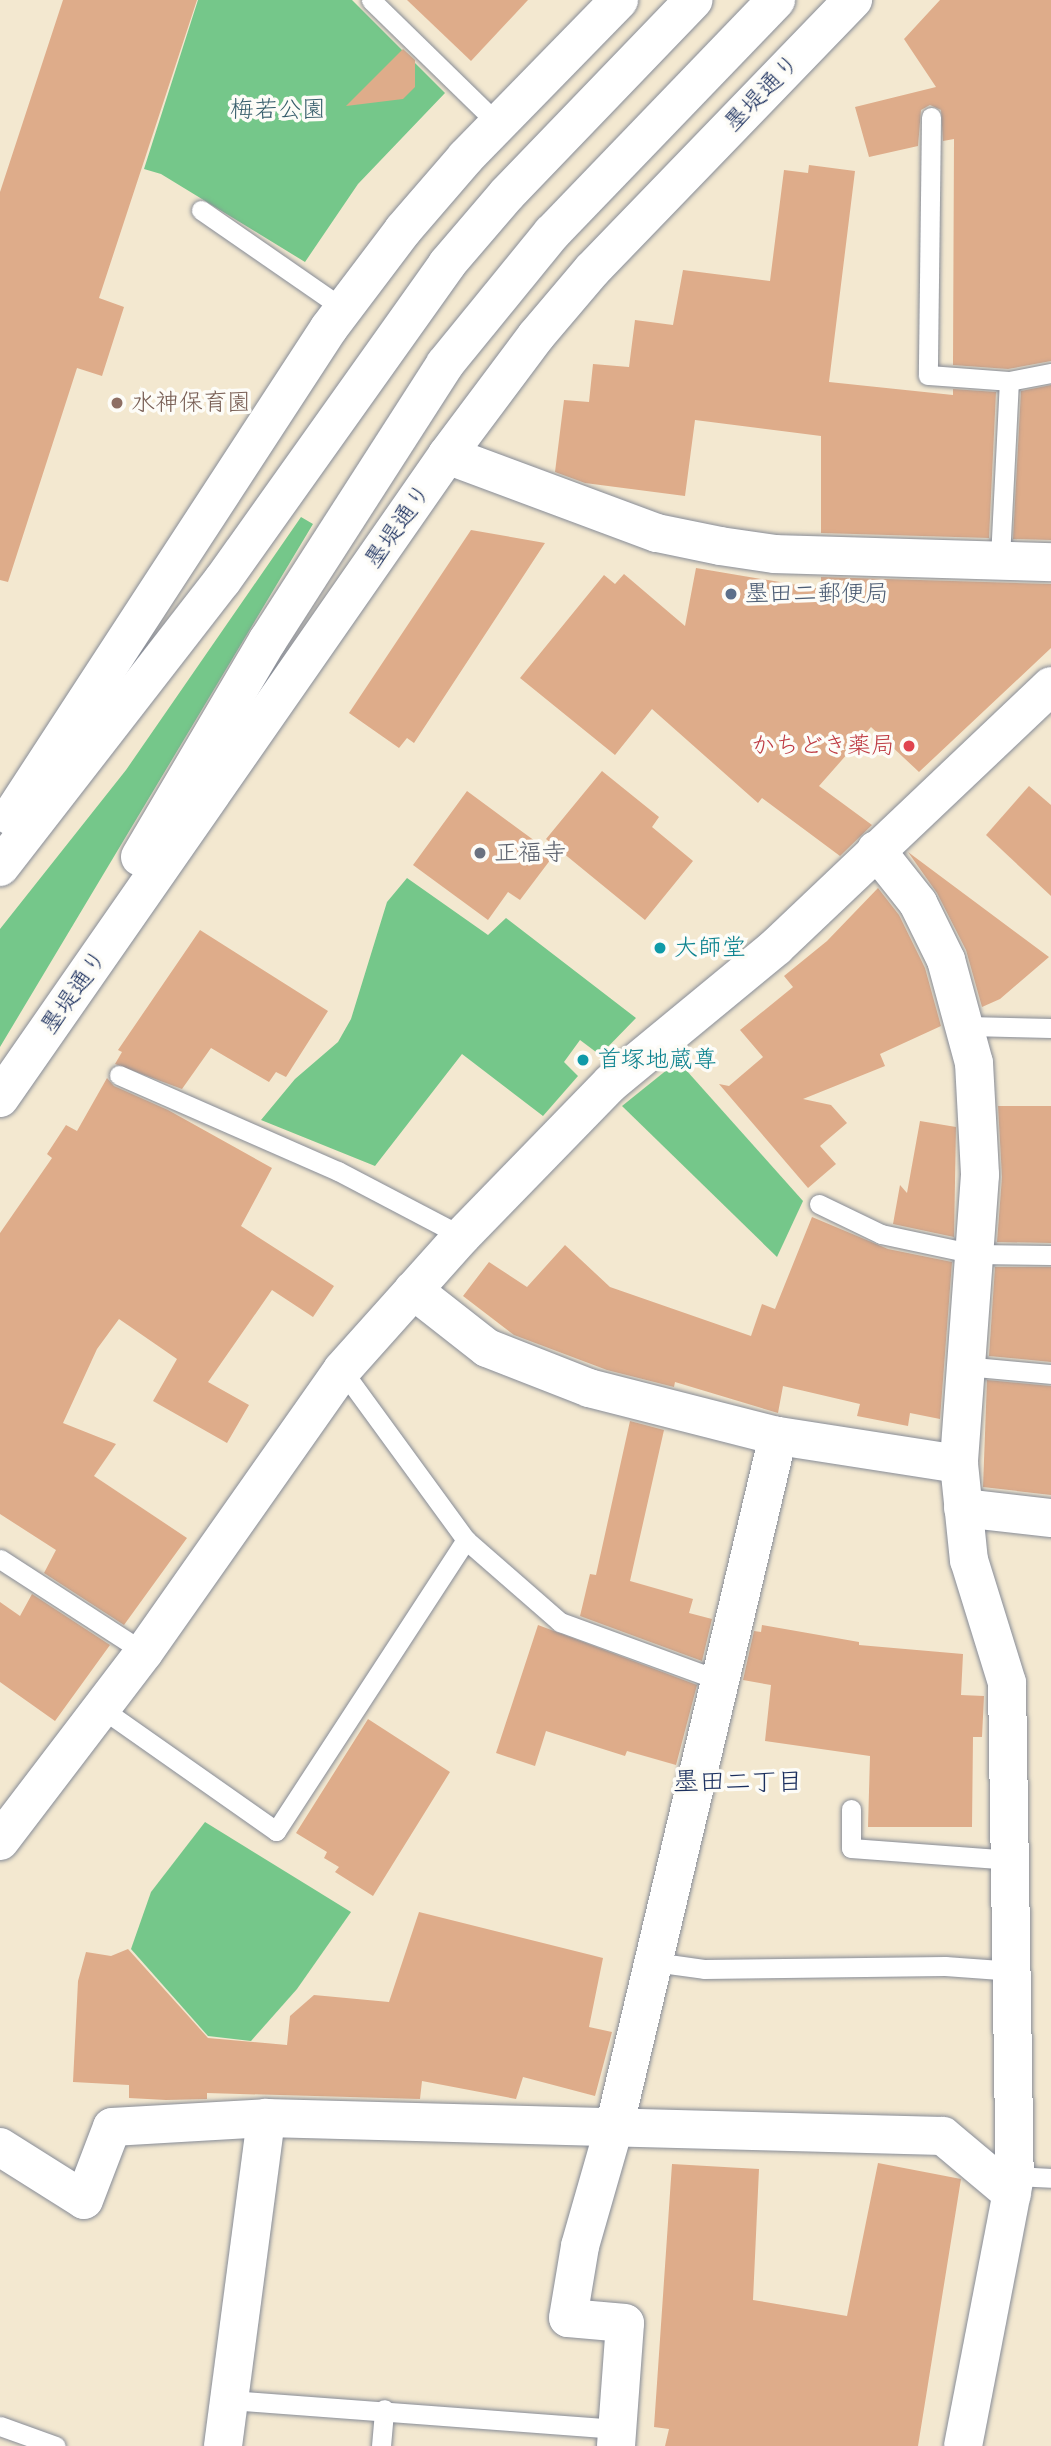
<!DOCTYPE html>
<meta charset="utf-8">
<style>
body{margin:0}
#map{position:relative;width:1051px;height:2446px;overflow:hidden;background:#f3e8d0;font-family:Caveat,"Klee One",sans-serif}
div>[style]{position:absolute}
.green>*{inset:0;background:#75c78a}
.building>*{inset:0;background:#deac8a}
.roads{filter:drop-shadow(0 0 2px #878c97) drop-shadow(0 0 2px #878c97)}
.lane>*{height:19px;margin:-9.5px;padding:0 9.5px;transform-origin:9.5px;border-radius:9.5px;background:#fff}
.street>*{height:38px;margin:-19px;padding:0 19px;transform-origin:19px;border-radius:19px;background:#fff}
.secondary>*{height:38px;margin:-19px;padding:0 19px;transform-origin:19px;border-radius:19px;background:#fff}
.dots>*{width:19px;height:19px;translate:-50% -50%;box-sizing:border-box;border:4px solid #fdfcf7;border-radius:50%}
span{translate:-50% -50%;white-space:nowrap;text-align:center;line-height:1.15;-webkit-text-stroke:7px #fdfcf7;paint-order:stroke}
.street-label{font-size:24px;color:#1b2f5e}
.park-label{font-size:24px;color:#365d6b}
.education-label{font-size:24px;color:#785e54}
.left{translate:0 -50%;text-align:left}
.service-label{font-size:24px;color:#4e5e75}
.health-label{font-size:24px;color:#be3a42}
.right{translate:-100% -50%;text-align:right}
.worship-label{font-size:24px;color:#5b616d}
.culture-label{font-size:24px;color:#0d838f}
.neighbourhood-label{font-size:26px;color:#1b2f5e}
</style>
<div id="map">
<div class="green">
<div style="clip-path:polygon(198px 0,352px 0,445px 93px,358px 184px,305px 262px,161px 174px,144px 169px)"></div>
<div style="clip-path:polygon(301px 517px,313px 524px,0 1047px,0 929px,126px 770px)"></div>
<div style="clip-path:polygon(407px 878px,488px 935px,506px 918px,636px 1018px,600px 1055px,580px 1040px,564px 1062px,578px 1076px,543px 1116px,462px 1054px,375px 1166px,261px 1120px,295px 1079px,338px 1042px,351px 1019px,387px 902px)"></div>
<div style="clip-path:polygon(678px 1061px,803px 1201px,777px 1257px,622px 1106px)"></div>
<div style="clip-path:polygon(205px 1822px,351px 1912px,297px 1989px,251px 2041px,208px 2036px,131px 1949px,151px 1892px)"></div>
</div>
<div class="building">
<div style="clip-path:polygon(63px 0,197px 0,99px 298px,124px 307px,102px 376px,77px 368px,8px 582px,0 580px,0 192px)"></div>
<div style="clip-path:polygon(407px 0,528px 0,471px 61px)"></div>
<div style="clip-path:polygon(940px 0,1051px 0,1051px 361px,1008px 369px,953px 365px,954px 139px,943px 141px,941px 110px,930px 105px,921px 110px,918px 146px,869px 157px,855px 107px,936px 87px,904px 39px)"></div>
<div style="clip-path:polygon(403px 49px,415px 60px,415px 87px,403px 99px,346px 106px)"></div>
<div style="clip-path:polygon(809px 165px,855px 171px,829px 382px,953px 395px,953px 389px,996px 392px,989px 538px,821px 533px,821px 436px,695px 420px,685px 496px,585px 483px,555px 472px,564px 400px,589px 402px,593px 364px,629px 367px,635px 320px,673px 325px,683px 270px,770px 281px,784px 170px,808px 173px)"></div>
<div style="clip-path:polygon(1051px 385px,1051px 540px,1013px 539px,1021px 391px)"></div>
<div style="clip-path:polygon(471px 530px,545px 543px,414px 743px,407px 738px,399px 748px,349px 713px)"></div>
<div style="clip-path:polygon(696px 568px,821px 589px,821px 577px,1051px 584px,1051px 648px,919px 772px,871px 727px,819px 786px,872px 825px,840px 856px,762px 798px,758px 803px,652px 709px,615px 755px,520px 678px,604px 575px,615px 584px,624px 574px,685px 626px)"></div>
<div style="clip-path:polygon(602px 771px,659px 817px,652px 827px,693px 861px,645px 920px,546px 839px)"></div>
<div style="clip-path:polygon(1029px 786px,1051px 805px,1051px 896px,986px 835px)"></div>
<div style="clip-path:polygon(467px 791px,554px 855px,520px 900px,508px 892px,488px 920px,413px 865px)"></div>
<div style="clip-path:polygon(908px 852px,1049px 957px,1000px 999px,982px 1007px,966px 950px,937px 893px)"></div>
<div style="clip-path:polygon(878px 888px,899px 915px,925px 968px,941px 1026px,880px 1054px,885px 1066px,803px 1099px,831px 1105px,847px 1123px,820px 1146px,836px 1164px,808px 1188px,719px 1084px,729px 1086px,763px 1057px,740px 1030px,793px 987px,784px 976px,827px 941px)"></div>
<div style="clip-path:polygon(200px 930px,328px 1011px,286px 1077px,276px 1072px,269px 1082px,211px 1048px,182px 1089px,115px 1064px,122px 1052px,118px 1050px)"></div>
<div style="clip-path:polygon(107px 1078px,114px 1086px,168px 1110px,272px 1168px,241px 1226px,334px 1286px,313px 1317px,272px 1290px,208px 1382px,249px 1405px,227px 1443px,153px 1401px,177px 1359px,119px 1319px,97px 1349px,63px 1423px,116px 1444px,94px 1476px,187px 1538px,124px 1625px,44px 1573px,56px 1550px,0 1514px,0 1233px,52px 1158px,47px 1154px,66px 1125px,77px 1131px)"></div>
<div style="clip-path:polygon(998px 1106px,1051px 1106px,1051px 1243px,997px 1242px,1002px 1177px)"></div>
<div style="clip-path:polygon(920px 1121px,956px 1127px,954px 1237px,893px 1224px,900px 1185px,907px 1193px)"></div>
<div style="clip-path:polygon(812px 1217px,888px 1249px,952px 1262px,940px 1419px,910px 1413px,908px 1426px,857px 1416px,860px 1404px,783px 1386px,778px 1413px,675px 1382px,674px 1387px,607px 1370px,514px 1335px,463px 1296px,489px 1262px,527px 1287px,565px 1245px,610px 1287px,751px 1336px,762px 1304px,775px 1309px)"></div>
<div style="clip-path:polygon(995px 1267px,1051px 1267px,1051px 1362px,989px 1356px)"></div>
<div style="clip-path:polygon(987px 1380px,1051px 1386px,1051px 1495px,983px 1487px)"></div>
<div style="clip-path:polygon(630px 1421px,664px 1430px,630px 1581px,693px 1599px,689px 1613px,712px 1619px,702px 1661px,580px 1616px,590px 1574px,596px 1575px)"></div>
<div style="clip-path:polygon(32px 1594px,110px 1645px,55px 1721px,0 1682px,0 1602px,20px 1616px)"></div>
<div style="clip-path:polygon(538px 1625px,697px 1685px,676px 1765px,627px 1751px,625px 1756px,546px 1731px,535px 1766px,496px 1753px)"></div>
<div style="clip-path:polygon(762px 1625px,859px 1642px,859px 1645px,963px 1654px,961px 1695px,984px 1696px,982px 1737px,973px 1737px,972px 1827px,868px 1827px,870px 1756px,765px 1741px,771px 1685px,743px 1680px,754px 1631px,761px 1632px)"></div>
<div style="clip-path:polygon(368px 1719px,450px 1772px,373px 1896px,335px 1872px,339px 1867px,324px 1858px,327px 1852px,296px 1833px)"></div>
<div style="clip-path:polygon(419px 1912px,603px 1958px,589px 2027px,612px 2032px,595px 2096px,523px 2077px,516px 2099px,422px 2081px,420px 2099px,207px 2093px,207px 2099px,166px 2100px,129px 2098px,129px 2085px,73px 2082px,78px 1981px,86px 1952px,111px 1956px,128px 1949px,208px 2038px,287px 2045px,290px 2016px,314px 1995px,389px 2002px)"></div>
<div style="clip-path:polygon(878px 2163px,961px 2179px,918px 2446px,665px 2446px,669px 2429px,654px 2427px,672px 2164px,759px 2169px,753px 2300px,847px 2316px)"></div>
</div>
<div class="roads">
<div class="lane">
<div style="left:371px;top:0;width:177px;rotate:44.3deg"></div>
<div style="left:931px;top:117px;width:258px;rotate:90.7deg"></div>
<div style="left:928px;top:375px;width:81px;rotate:4.2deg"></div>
<div style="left:201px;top:210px;width:174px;rotate:34.7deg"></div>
<div style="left:1000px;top:558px;width:177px;rotate:-87.1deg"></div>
<div style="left:1009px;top:381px;width:43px;rotate:-10.8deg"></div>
<div style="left:967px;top:1026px;width:84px;rotate:1.4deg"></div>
<div style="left:119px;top:1075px;width:239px;rotate:23.7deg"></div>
<div style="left:338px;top:1171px;width:140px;rotate:27.7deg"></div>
<div style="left:819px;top:1204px;width:69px;rotate:25.8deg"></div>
<div style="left:881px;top:1234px;width:96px;rotate:12deg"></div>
<div style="left:975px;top:1254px;width:76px;rotate:0.8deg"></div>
<div style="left:964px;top:1366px;width:87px;rotate:5.3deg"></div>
<div style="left:466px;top:1540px;width:125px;rotate:41.1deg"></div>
<div style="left:560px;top:1622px;width:171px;rotate:20.1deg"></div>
<div style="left:0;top:1559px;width:171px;rotate:32.9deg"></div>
<div style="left:101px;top:1708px;width:214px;rotate:35.1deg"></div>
<div style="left:276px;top:1831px;width:348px;rotate:-56.9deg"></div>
<div style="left:466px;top:1540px;width:210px;rotate:-126.1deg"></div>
<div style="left:851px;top:1809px;width:39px;rotate:90deg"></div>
<div style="left:851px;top:1848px;width:161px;rotate:4.3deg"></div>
<div style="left:654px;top:1962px;width:50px;rotate:8deg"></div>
<div style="left:704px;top:1969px;width:241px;rotate:-0.7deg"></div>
<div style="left:945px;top:1966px;width:69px;rotate:4.1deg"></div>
<div style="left:1015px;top:2176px;width:36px;rotate:3deg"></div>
<div style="left:230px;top:2400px;width:388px;rotate:4.3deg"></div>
<div style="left:0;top:2426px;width:59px;rotate:19.7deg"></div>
<div style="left:381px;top:2446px;width:37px;rotate:-85deg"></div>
</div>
<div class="street">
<div style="left:447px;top:455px;width:224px;rotate:20.4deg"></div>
<div style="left:657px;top:533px;width:64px;rotate:11.7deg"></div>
<div style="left:720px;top:546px;width:56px;rotate:8.3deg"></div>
<div style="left:775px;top:554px;width:276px;rotate:1.7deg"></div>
<div style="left:876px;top:850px;width:68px;rotate:51.6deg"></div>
<div style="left:918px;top:903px;width:64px;rotate:63.8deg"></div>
<div style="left:946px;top:960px;width:107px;rotate:74.8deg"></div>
<div style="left:974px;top:1063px;width:112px;rotate:86.9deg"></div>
<div style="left:980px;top:1175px;width:290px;rotate:94.2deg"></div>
<div style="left:959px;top:1464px;width:97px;rotate:84.1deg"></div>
<div style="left:969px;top:1560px;width:129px;rotate:72.8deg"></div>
<div style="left:1007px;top:1683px;width:493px;rotate:89.1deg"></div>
<div style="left:1015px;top:2176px;width:275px;rotate:100.9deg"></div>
<div style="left:413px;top:1290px;width:94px;rotate:38.1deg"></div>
<div style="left:487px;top:1348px;width:110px;rotate:21.4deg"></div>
<div style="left:589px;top:1388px;width:195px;rotate:14.3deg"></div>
<div style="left:778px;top:1436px;width:183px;rotate:8.8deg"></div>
<div style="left:963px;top:1508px;width:89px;rotate:6.5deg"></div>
<div style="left:0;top:2147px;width:99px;rotate:32.2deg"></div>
<div style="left:84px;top:2200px;width:78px;rotate:-69deg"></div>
<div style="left:112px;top:2127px;width:154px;rotate:-3.3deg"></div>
<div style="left:266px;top:2118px;width:677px;rotate:1.52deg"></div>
<div style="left:943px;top:2136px;width:90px;rotate:40deg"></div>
<div style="left:223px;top:2446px;width:331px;rotate:-82.5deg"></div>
<div style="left:616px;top:2446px;width:123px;rotate:-85.8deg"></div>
<div style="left:625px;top:2323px;width:57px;rotate:-175deg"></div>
<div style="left:568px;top:2318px;width:73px;rotate:-80.5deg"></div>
<div style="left:580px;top:2246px;width:127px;rotate:-74deg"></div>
<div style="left:615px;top:2124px;width:707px;rotate:-76.67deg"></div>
</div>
<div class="secondary">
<div style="left:11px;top:816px;width:582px;rotate:-56.91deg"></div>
<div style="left:329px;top:328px;width:123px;rotate:-52.9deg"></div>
<div style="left:403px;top:230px;width:96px;rotate:-49.2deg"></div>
<div style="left:466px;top:157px;width:219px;rotate:-45.7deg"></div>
<div style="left:140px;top:857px;width:252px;rotate:-59.5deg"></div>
<div style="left:268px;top:640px;width:328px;rotate:-57.3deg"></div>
<div style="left:445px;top:364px;width:169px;rotate:-50.8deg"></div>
<div style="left:552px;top:233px;width:323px;rotate:-46.1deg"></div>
<div style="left:0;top:867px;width:362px;rotate:-52.2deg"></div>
<div style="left:222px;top:581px;width:389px;rotate:-54.6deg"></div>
<div style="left:447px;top:264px;width:92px;rotate:-49.4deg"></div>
<div style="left:507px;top:194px;width:269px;rotate:-46.1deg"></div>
<div style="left:0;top:1098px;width:783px;rotate:-55.19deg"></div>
<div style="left:447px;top:455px;width:149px;rotate:-53.2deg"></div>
<div style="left:536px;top:336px;width:87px;rotate:-49.7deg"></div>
<div style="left:592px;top:270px;width:376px;rotate:-46deg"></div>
<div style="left:0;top:1841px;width:238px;rotate:-52.7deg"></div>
<div style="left:144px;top:1652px;width:345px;rotate:-54.9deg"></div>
<div style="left:342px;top:1370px;width:180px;rotate:-48.2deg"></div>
<div style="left:462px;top:1236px;width:214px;rotate:-45.8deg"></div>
<div style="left:611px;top:1083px;width:214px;rotate:-39.5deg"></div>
<div style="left:776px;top:947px;width:379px;rotate:-43.5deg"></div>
</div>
</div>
<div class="dots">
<div style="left:117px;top:403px;background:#8d6e63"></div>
<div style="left:731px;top:594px;background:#5c6f8a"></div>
<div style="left:909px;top:746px;background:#e0444e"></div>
<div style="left:480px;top:853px;background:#6b7280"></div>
<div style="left:660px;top:948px;background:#0f9aa8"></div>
<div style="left:583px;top:1060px;background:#0f9aa8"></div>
</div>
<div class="street-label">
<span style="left:762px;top:93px;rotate:-46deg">墨堤通り</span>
<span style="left:398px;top:526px;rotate:-55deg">墨堤通り</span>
<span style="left:74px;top:992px;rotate:-55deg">墨堤通り</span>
</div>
<div class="park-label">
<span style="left:278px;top:110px">梅若公園</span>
</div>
<div class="education-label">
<span class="left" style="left:131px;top:403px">水神保育園</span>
</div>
<div class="service-label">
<span class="left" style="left:745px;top:594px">墨田二郵便局</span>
</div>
<div class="health-label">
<span class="right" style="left:895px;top:746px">かちどき薬局</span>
</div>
<div class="worship-label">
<span class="left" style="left:494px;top:853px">正福寺</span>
</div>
<div class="culture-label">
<span class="left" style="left:674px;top:948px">大師堂</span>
<span class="left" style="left:597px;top:1060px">首塚地蔵尊</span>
</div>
<div class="neighbourhood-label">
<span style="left:738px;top:1782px">墨田二丁目</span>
</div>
</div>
